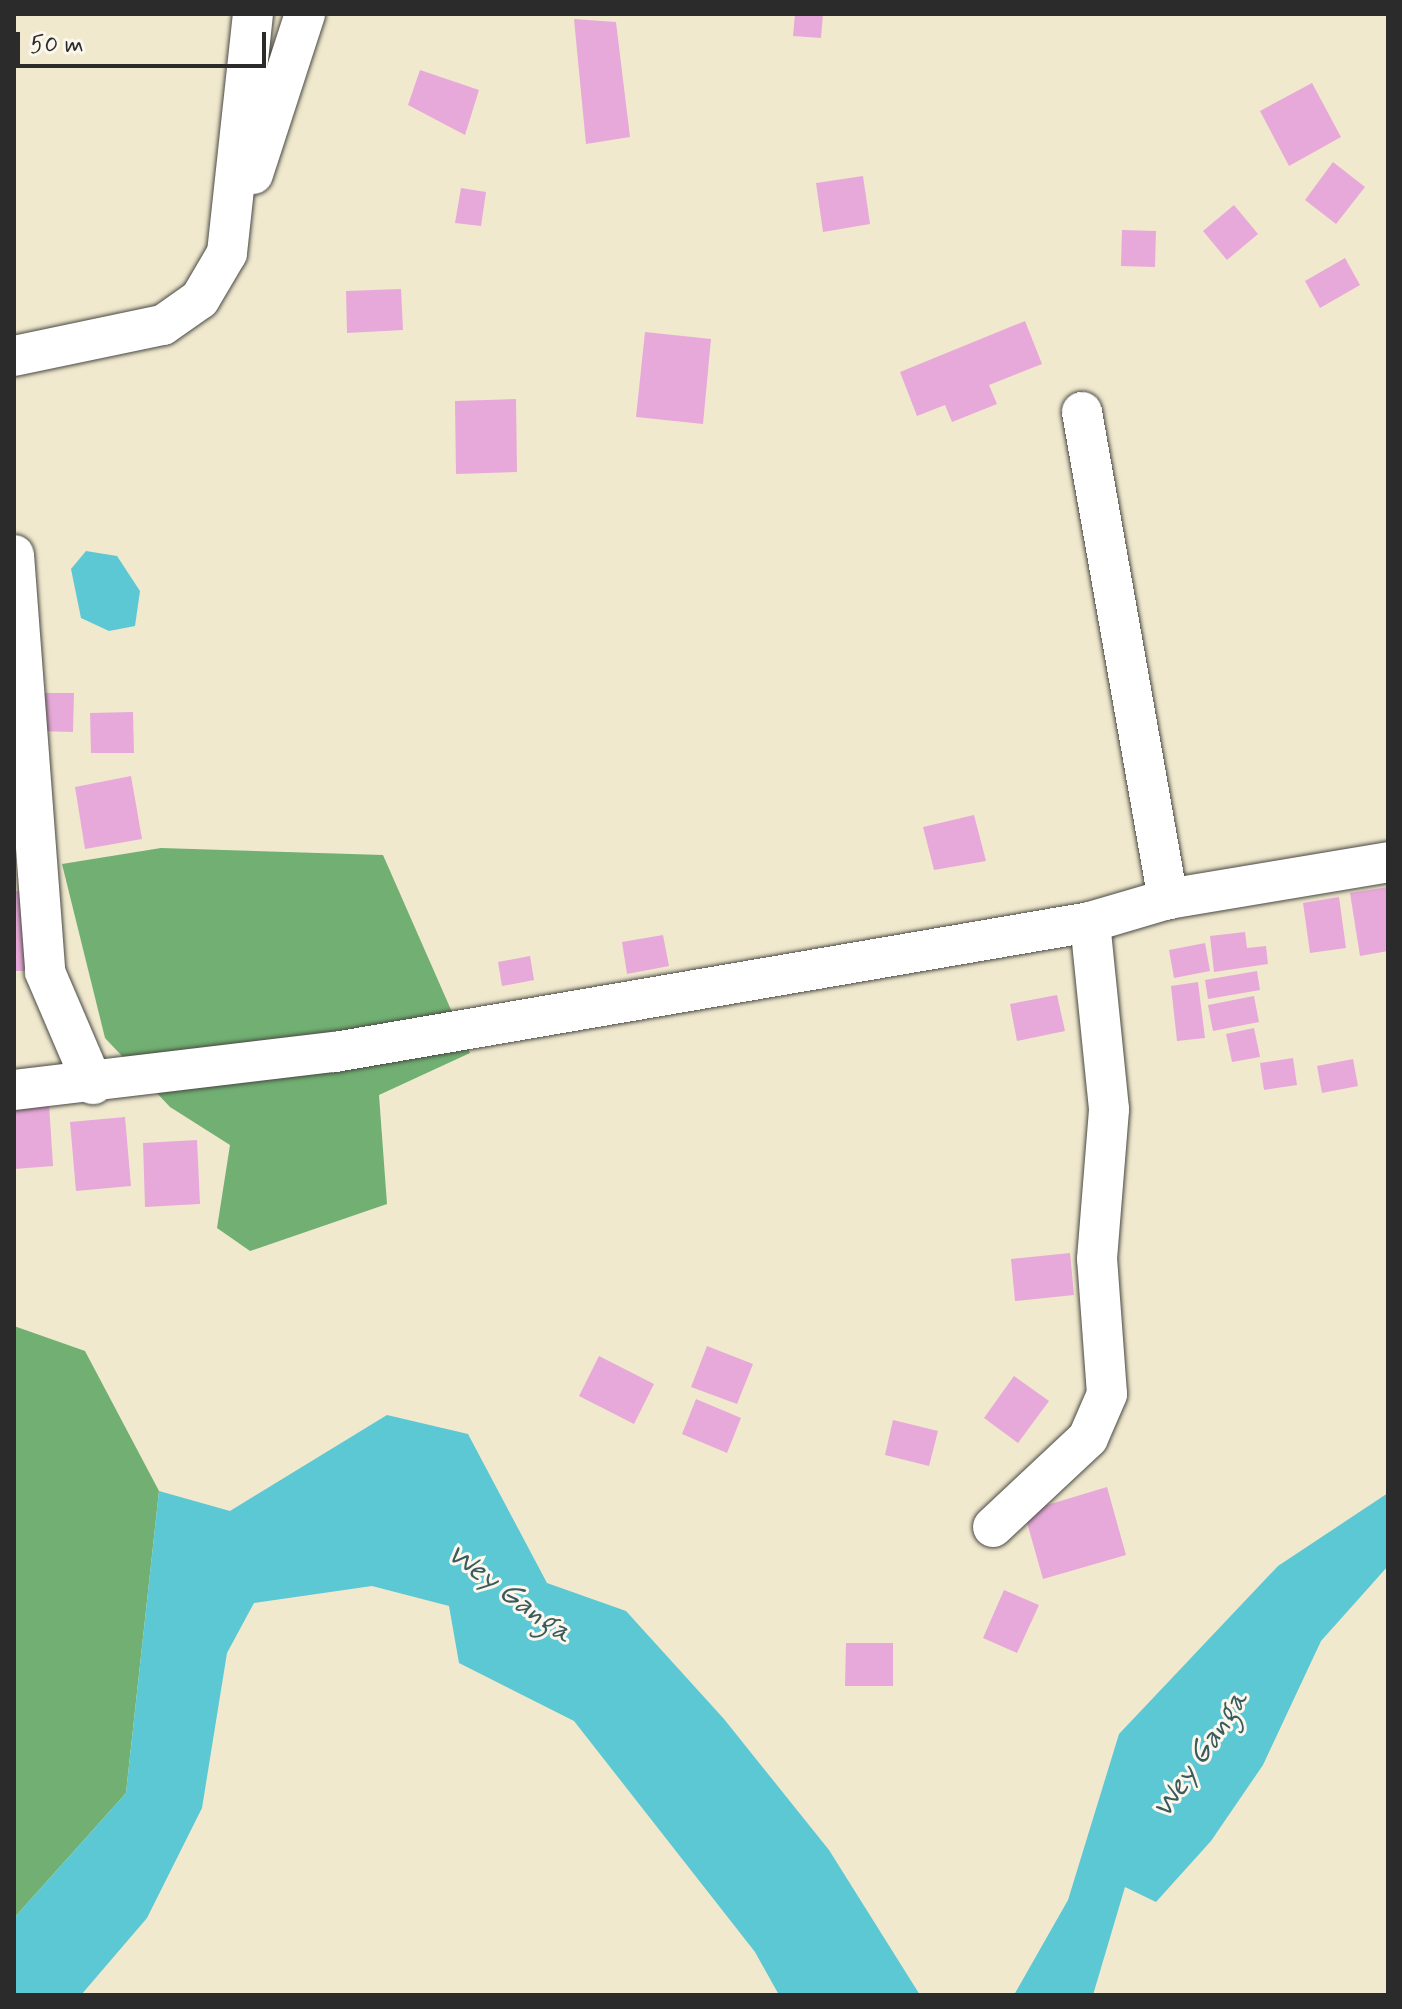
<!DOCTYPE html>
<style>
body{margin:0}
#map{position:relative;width:1402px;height:2009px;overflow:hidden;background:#f0e9ce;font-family:Mynerve,sans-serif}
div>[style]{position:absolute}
.forest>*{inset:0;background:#71b072}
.water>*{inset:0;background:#5cc8d4}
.building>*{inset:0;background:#e7a9d9}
.roads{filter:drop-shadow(0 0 2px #494843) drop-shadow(0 0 2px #494843)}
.minor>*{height:40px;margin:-20px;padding:0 20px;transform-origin:20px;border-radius:20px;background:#fff}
span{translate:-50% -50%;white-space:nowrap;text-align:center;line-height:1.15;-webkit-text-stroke:6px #fbf7ec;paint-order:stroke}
.water-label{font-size:30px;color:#3a5a5e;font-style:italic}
.frame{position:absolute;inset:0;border:16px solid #2b2b2b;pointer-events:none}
.scale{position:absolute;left:16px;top:32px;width:250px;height:36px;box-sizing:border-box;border:4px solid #2b2b2b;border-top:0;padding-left:10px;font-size:24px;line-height:28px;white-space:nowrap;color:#2b2b2b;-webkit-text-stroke:6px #fbf7ec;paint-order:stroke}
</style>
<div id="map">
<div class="forest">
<div style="clip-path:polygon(161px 848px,383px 855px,470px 1053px,379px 1095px,387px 1204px,250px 1251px,217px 1228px,230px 1145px,170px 1107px,105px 1038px,62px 864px)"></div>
<div style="clip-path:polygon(14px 1326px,85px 1351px,159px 1491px,126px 1793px,14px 1918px)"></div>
</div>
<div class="water">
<div style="clip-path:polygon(86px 551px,117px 556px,140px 591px,135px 626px,109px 631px,81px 618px,71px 569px)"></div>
<div style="clip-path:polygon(387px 1415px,468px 1434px,547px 1583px,626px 1611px,724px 1719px,829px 1850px,920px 1995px,779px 1995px,755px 1952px,574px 1721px,459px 1663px,449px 1606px,372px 1586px,254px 1603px,227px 1653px,202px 1808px,147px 1918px,81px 1995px,14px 1995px,14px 1918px,126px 1793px,159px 1491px,230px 1511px)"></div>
<div style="clip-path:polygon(1388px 1493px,1388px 1566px,1321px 1641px,1263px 1765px,1211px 1841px,1156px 1902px,1125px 1887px,1093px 1995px,1014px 1995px,1068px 1900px,1119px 1734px,1278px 1566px)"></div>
</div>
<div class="building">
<div style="clip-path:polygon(795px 14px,823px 14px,821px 38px,793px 36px)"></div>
<div style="clip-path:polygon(574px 19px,616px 22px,630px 137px,586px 144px)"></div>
<div style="clip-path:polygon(420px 70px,479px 90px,465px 135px,408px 105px)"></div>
<div style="clip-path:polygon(1312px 83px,1341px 137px,1289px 166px,1260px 111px)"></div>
<div style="clip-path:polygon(1333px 162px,1365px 187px,1336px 224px,1305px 200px)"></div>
<div style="clip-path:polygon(863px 176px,870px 224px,823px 232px,816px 183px)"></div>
<div style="clip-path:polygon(461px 188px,486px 192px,481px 226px,455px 223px)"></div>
<div style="clip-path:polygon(1234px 205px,1258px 234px,1227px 260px,1203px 231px)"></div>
<div style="clip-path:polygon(1122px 230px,1156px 231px,1155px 267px,1121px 266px)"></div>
<div style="clip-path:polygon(1345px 258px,1360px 285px,1320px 308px,1305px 281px)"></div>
<div style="clip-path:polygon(401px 289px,403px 330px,347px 333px,346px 291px)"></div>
<div style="clip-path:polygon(1025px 321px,1042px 364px,989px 385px,997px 404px,952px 422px,945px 405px,917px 416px,900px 372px)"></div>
<div style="clip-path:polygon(645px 332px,711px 339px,703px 424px,636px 417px)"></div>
<div style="clip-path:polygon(516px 399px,517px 472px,456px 474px,455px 401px)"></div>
<div style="clip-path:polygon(38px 693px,74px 693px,73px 732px,38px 731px)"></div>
<div style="clip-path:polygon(133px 712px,134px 753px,91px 753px,90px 713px)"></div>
<div style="clip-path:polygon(131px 776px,142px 839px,85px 849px,75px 787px)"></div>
<div style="clip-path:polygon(974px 815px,986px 861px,934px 870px,923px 827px)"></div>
<div style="clip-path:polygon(1388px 887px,1388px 951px,1360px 956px,1350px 893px)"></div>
<div style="clip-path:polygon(14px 891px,26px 891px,25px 971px,14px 971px)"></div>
<div style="clip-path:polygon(1339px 897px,1346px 948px,1310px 953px,1303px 903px)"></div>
<div style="clip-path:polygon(1245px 932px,1247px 948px,1266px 946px,1268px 964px,1214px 972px,1210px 936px)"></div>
<div style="clip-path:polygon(663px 935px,669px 966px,627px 974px,622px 942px)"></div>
<div style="clip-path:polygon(1205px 943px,1210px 971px,1174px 978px,1169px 950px)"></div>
<div style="clip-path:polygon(530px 956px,534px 980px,502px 986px,498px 962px)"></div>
<div style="clip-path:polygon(1257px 971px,1260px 990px,1208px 999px,1205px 980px)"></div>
<div style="clip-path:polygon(1198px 982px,1205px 1038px,1177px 1041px,1171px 986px)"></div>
<div style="clip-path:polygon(1057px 995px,1065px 1031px,1017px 1041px,1010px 1004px)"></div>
<div style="clip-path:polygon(1254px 996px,1259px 1022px,1213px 1031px,1208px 1005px)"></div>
<div style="clip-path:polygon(1254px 1028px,1260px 1057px,1232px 1062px,1226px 1034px)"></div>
<div style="clip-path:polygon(1293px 1058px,1297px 1085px,1264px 1090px,1260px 1063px)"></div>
<div style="clip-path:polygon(1353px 1059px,1358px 1086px,1322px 1093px,1317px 1066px)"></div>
<div style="clip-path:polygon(49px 1104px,53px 1166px,14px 1169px,14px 1107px)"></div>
<div style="clip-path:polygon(125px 1117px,131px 1186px,76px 1191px,70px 1122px)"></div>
<div style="clip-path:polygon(197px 1140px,200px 1204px,145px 1207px,143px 1143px)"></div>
<div style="clip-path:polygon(1070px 1253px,1074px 1295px,1015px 1301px,1011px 1259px)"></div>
<div style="clip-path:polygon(707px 1346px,753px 1364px,737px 1404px,691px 1387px)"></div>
<div style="clip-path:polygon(599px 1356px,654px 1384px,634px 1424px,579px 1396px)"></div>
<div style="clip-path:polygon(1014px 1376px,1049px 1401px,1018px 1443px,984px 1418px)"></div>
<div style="clip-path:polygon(696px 1399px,741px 1418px,727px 1453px,682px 1434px)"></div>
<div style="clip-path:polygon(893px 1420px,938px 1431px,929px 1466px,885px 1455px)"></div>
<div style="clip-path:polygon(1107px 1487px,1126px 1555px,1043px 1579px,1024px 1512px)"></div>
<div style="clip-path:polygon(1004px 1590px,1039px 1605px,1017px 1653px,983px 1638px)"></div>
<div style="clip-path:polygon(846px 1643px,893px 1643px,893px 1686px,845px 1686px)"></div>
</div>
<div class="roads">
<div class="minor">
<div style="left:253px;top:174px;width:168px;rotate:-72deg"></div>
<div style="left:14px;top:356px;width:152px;rotate:-11.8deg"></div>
<div style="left:163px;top:325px;width:45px;rotate:-35.1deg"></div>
<div style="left:200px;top:299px;width:53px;rotate:-59.6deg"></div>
<div style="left:227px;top:253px;width:240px;rotate:-83.8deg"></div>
<div style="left:1082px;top:412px;width:495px;rotate:80deg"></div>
<div style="left:14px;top:555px;width:418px;rotate:85.7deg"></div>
<div style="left:45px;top:972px;width:122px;rotate:66.8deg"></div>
<div style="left:14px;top:1090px;width:323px;rotate:-6.8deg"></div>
<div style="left:335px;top:1052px;width:766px;rotate:-9.77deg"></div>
<div style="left:1090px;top:922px;width:81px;rotate:-16.4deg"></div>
<div style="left:1168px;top:899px;width:223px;rotate:-9.5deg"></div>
<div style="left:993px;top:1527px;width:130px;rotate:-43.1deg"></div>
<div style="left:1088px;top:1438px;width:48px;rotate:-66.6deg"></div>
<div style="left:1107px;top:1394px;width:135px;rotate:-94.2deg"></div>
<div style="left:1097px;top:1259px;width:150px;rotate:-85.4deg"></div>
<div style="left:1109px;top:1109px;width:188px;rotate:-95.8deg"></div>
</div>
</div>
<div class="water-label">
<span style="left:509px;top:1594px;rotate:36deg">Wey Ganga</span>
<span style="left:1201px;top:1755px;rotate:-56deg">Wey Ganga</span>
</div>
<div class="frame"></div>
<div class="scale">50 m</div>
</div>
